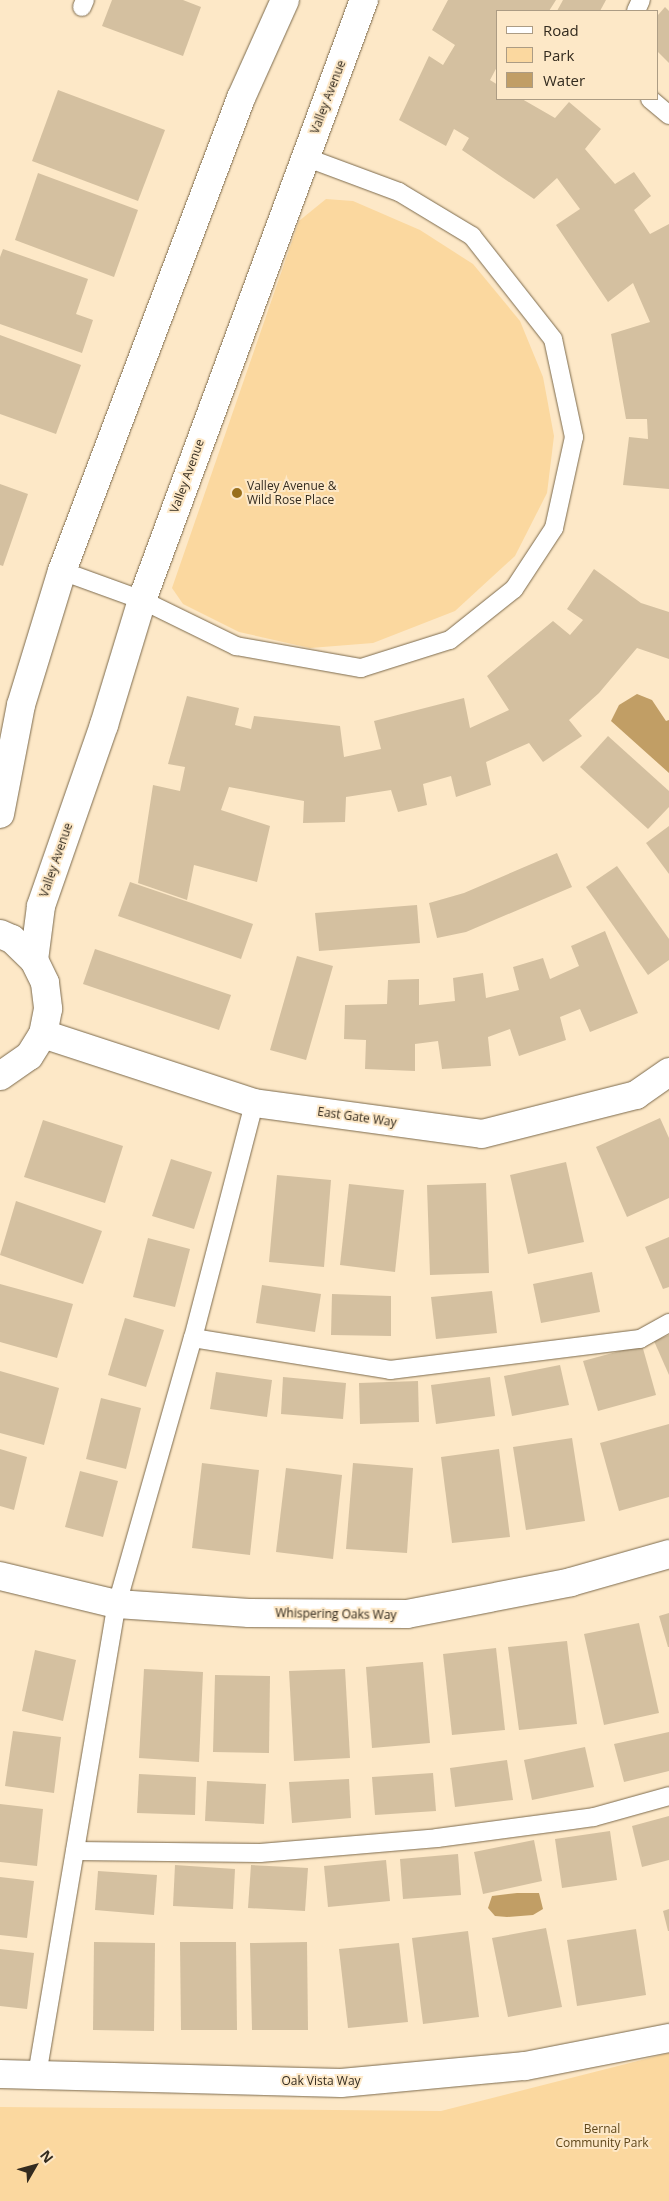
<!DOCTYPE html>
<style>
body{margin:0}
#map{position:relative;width:669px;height:2201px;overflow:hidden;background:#fde8c7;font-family:"Open Sans",sans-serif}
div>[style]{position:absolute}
.green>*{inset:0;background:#fbd89f}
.water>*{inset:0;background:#c19e65}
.building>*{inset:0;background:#d4c0a0}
.roads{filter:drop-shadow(0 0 1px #7c6a4d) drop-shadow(0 0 1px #7c6a4d)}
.lane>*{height:18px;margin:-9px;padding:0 9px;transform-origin:9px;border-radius:9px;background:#fff}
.street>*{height:28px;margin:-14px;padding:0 14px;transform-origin:14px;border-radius:14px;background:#fff}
.secondary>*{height:28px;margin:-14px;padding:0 14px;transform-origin:14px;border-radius:14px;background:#fff}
.dots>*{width:14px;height:14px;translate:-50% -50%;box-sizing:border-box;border:2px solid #fde8c7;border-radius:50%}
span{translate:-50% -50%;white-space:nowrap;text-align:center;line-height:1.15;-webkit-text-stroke:4px #fde8c7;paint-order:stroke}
.street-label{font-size:12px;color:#332b1f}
.poi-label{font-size:12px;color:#332b1f}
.left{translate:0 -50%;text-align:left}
.park-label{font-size:12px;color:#5f471a}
.legend{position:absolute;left:496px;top:10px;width:162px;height:90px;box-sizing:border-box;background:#fde8c7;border:1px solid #ac9c84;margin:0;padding:6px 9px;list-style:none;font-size:15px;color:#332b1f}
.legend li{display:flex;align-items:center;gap:10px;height:25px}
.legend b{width:25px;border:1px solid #ac9c84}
.north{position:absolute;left:10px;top:2141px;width:50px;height:50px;-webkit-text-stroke:4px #fde8c7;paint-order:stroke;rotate:52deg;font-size:14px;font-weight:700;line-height:20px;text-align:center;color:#332b1f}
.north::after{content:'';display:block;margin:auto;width:18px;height:22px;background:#332b1f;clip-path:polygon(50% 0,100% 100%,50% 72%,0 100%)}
</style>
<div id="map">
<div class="green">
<div style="clip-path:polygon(326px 199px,353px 201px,420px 230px,473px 264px,520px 321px,543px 377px,554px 436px,547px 493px,515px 556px,455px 611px,373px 643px,310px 648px,239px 632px,183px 604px,172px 588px,299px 221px)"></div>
<div style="clip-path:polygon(669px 2053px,669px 2201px,0 2201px,0 2107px,441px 2111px)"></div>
</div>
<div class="water">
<div style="clip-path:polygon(637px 694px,652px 700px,666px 721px,669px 720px,669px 773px,611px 721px,619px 705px)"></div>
<div style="clip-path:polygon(517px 1893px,539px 1893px,543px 1909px,533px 1915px,507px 1917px,495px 1916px,488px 1908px,492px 1896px)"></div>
</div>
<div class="building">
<div style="clip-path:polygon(112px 0,183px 0,201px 7px,183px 56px,102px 26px)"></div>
<div style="clip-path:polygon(448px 0,556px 0,549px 11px,498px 11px,498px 65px,490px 80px,498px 85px,498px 99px,522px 99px,555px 118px,569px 102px,601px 129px,585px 149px,615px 184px,634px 172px,651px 196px,634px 210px,650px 234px,669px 224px,669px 489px,623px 485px,629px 437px,648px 439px,647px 419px,626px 419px,611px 334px,650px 322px,633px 283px,608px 302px,556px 225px,580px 209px,557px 178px,534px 199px,462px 150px,469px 138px,454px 129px,446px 146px,399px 120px,429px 56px,443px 65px,455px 45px,432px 30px)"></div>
<div style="clip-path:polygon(563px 0,606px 0,600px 11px,557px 11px)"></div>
<div style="clip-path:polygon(665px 7px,669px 11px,669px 63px,658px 52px,658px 15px)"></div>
<div style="clip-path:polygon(58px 90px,165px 130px,138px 201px,32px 161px)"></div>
<div style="clip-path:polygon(38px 173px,138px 210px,114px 277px,15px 240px)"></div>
<div style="clip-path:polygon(3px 249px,88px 279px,76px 314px,93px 320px,82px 353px,0 324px,0 257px)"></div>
<div style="clip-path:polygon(0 335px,81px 365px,56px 434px,0 414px)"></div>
<div style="clip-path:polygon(0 484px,28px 494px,3px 566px,0 565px)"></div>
<div style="clip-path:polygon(594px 569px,641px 603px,669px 612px,669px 659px,637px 648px,599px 693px,569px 720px,582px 736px,543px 762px,529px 743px,486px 762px,491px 785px,456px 797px,451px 776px,423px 784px,427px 805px,398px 812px,391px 790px,346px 797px,345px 822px,303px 823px,304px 801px,229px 787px,221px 810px,270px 826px,257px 882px,194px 865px,187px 900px,138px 883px,153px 785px,180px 791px,185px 767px,168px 764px,187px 696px,239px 708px,235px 725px,251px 729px,254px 716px,340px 726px,344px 757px,381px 749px,374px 721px,464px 698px,470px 728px,509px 710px,487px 676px,553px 621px,570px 635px,583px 620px,567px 609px)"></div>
<div style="clip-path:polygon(608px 736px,669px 791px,669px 807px,648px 829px,580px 767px)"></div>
<div style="clip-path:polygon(669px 826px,669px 874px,646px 843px)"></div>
<div style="clip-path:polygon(557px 853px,572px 887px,466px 932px,437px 938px,429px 903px,464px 893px)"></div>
<div style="clip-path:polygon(617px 866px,669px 939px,669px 960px,648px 975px,586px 887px)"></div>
<div style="clip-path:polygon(130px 882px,253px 924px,241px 959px,118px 916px)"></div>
<div style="clip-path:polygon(417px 905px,420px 943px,319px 951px,315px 913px)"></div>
<div style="clip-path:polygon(605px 931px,638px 1013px,590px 1032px,580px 1009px,560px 1017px,566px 1040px,519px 1056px,510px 1029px,488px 1037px,491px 1066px,442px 1069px,438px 1041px,415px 1044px,415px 1071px,365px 1069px,366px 1040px,344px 1039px,345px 1005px,387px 1004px,388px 980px,419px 979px,419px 1005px,455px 1001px,453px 978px,483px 973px,486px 998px,519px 990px,513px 967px,543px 958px,550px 979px,579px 966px,571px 946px)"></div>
<div style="clip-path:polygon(95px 949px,231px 995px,219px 1030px,83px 984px)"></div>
<div style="clip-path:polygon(297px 956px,333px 966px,306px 1060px,270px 1050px)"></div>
<div style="clip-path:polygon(660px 1118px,669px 1138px,669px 1198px,627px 1217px,596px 1147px)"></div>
<div style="clip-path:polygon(43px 1120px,123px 1146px,105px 1203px,24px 1177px)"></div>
<div style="clip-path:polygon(171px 1159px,212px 1172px,194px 1229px,152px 1216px)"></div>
<div style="clip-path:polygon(566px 1162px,584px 1242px,528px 1254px,510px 1175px)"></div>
<div style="clip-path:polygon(277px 1175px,331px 1180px,324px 1267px,269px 1262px)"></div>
<div style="clip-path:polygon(486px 1183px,489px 1273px,430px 1275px,427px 1185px)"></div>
<div style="clip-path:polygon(349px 1184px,404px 1190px,395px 1272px,340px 1265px)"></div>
<div style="clip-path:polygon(16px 1201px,102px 1231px,83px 1284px,0 1255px)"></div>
<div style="clip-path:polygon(669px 1237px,669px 1287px,663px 1289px,645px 1247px)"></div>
<div style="clip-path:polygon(148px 1238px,190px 1249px,175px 1307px,133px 1297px)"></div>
<div style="clip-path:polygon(592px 1272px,600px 1312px,541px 1323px,533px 1284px)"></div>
<div style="clip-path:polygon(0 1284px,73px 1304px,57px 1358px,0 1342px)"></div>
<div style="clip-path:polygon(262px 1285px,321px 1294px,315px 1332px,256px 1323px)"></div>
<div style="clip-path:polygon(492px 1291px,497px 1333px,436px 1339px,431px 1297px)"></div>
<div style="clip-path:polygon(332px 1294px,391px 1296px,391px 1336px,331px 1335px)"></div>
<div style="clip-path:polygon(125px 1318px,164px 1330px,146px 1387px,108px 1375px)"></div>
<div style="clip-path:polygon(669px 1335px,669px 1375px,654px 1341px)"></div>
<div style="clip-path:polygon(642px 1345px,656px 1395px,598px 1411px,583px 1361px)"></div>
<div style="clip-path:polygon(560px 1365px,569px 1405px,512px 1416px,504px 1376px)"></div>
<div style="clip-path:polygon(0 1371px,59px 1388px,44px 1445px,0 1433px)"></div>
<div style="clip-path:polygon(216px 1372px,272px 1380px,267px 1417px,210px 1409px)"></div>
<div style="clip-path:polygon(283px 1377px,346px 1383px,343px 1419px,281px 1414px)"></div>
<div style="clip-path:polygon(490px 1377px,495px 1416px,436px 1424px,431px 1385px)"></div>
<div style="clip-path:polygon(418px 1381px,419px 1422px,360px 1424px,359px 1383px)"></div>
<div style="clip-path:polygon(101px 1398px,141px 1408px,126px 1469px,86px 1459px)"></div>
<div style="clip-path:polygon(669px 1424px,669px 1497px,619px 1511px,600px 1443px)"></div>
<div style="clip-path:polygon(572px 1438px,585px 1521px,526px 1530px,513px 1447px)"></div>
<div style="clip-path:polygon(0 1449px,27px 1457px,14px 1510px,0 1506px)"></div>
<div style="clip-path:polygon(499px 1449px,510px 1537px,452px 1543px,441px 1457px)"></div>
<div style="clip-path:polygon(202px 1463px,259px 1470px,250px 1555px,192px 1548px)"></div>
<div style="clip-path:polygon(353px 1463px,413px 1468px,407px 1553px,346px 1549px)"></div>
<div style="clip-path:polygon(286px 1468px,342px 1475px,333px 1559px,276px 1552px)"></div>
<div style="clip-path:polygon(80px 1471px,118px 1481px,103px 1537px,65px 1527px)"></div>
<div style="clip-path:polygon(669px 1613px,669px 1647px,668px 1647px,659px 1616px)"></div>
<div style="clip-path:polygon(639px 1623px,659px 1713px,604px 1725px,584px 1634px)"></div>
<div style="clip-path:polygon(567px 1641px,577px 1724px,519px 1730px,508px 1647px)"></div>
<div style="clip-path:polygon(496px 1648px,505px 1730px,452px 1735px,443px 1654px)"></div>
<div style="clip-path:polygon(35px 1650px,76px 1660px,63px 1721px,22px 1711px)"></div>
<div style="clip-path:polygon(423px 1662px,430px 1743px,372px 1748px,366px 1667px)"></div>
<div style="clip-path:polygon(144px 1669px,203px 1672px,199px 1762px,139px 1758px)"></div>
<div style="clip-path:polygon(345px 1669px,350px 1758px,294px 1761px,289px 1671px)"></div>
<div style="clip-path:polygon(215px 1675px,270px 1676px,269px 1753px,213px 1752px)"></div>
<div style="clip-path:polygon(13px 1731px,61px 1737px,54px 1793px,5px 1786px)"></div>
<div style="clip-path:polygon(669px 1732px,669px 1771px,624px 1782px,614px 1744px)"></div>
<div style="clip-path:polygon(585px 1747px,594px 1787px,532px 1800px,524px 1760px)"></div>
<div style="clip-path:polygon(507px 1760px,513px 1800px,455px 1807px,450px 1768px)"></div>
<div style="clip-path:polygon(433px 1773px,436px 1811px,375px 1815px,372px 1777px)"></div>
<div style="clip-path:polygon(139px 1774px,196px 1777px,195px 1815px,137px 1813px)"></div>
<div style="clip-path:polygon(349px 1779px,351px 1818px,292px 1823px,289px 1782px)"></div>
<div style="clip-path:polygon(207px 1781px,266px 1784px,264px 1824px,205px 1821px)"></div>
<div style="clip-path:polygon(0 1804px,43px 1809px,37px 1866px,0 1862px)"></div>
<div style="clip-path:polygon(669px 1816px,669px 1860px,642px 1867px,632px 1826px)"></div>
<div style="clip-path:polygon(610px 1831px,617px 1880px,562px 1888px,555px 1839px)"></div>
<div style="clip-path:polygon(534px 1840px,542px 1881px,483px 1894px,474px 1852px)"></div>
<div style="clip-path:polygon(458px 1854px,461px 1895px,403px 1899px,400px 1859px)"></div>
<div style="clip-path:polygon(386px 1860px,390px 1901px,328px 1907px,324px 1866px)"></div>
<div style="clip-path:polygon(175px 1865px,235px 1869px,233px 1909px,173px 1906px)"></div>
<div style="clip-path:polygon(251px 1865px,308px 1868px,305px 1911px,248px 1908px)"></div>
<div style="clip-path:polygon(98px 1871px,157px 1875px,154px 1915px,95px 1910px)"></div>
<div style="clip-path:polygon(0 1877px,34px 1881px,27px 1938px,0 1935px)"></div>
<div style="clip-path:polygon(669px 1909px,669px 1931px,668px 1931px,663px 1911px)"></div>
<div style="clip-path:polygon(546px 1928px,562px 2007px,508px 2017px,492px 1938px)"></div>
<div style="clip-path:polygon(636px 1929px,646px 1995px,577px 2006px,567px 1940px)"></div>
<div style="clip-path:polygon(468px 1931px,479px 2017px,423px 2024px,412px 1938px)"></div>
<div style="clip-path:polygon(94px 1942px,155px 1943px,154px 2031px,93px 2030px)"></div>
<div style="clip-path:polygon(180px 1942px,236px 1942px,237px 2030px,181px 2030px)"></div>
<div style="clip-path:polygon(307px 1942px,308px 2030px,252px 2030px,250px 1943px)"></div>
<div style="clip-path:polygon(399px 1943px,408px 2022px,348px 2028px,339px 1949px)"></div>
<div style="clip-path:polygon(0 1949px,34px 1953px,27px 2009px,0 2006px)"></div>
</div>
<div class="roads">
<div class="lane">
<div style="left:82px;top:7px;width:8px;rotate:-67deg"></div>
<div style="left:636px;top:11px;width:12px;rotate:-66deg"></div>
<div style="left:650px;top:99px;width:25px;rotate:40deg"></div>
<div style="left:62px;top:571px;width:85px;rotate:19.9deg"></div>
<div style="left:142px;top:600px;width:105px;rotate:26.1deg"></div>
<div style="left:236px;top:646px;width:127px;rotate:10deg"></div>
<div style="left:361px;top:668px;width:93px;rotate:-17.5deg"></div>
<div style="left:450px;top:640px;width:82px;rotate:-38.6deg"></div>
<div style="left:514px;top:589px;width:73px;rotate:-56.7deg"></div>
<div style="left:554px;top:528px;width:93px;rotate:-77.6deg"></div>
<div style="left:574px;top:437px;width:100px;rotate:-102.1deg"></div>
<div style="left:553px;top:339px;width:131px;rotate:-128.2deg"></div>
<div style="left:472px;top:236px;width:85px;rotate:-148.9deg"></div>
<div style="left:399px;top:192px;width:100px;rotate:-159.6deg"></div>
<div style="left:193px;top:1338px;width:200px;rotate:9.2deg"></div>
<div style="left:390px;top:1370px;width:252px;rotate:-7.1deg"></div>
<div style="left:640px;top:1339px;width:33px;rotate:-29deg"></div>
<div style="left:75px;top:1851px;width:185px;rotate:0.6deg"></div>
<div style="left:260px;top:1853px;width:178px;rotate:-4.8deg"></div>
<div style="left:437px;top:1838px;width:158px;rotate:-7.6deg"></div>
<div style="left:594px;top:1817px;width:78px;rotate:-15.6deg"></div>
<div style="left:37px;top:2075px;width:478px;rotate:-80.4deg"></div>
<div style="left:117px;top:1604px;width:277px;rotate:-74.1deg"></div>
<div style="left:193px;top:1338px;width:243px;rotate:-75.4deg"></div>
</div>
<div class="street">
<div style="left:43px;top:1034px;width:222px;rotate:18.1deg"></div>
<div style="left:254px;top:1103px;width:230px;rotate:7.7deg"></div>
<div style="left:482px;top:1134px;width:159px;rotate:-14.2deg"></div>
<div style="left:636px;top:1095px;width:40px;rotate:-34.9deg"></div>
<div style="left:0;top:1576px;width:120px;rotate:13.5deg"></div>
<div style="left:117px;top:1604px;width:132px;rotate:3.9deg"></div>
<div style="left:249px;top:1613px;width:158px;rotate:0.4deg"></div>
<div style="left:407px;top:1614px;width:167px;rotate:-11deg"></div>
<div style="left:571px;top:1582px;width:102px;rotate:-15.9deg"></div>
<div style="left:0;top:2074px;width:341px;rotate:1.5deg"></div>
<div style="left:341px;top:2083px;width:185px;rotate:-5.3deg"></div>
<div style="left:525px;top:2066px;width:147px;rotate:-11deg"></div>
</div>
<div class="secondary">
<div style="left:0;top:814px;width:111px;rotate:-79.1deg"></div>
<div style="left:21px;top:705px;width:140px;rotate:-73deg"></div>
<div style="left:62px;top:571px;width:506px;rotate:-69.27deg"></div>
<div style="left:241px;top:98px;width:107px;rotate:-65.8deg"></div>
<div style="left:0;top:934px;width:13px;rotate:23deg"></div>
<div style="left:12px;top:939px;width:30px;rotate:44deg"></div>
<div style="left:34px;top:960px;width:25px;rotate:64deg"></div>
<div style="left:45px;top:983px;width:26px;rotate:83deg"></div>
<div style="left:48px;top:1009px;width:25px;rotate:101deg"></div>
<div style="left:43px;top:1034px;width:26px;rotate:122deg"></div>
<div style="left:29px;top:1056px;width:35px;rotate:145deg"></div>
<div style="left:34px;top:960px;width:54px;rotate:-82.6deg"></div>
<div style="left:41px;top:906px;width:192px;rotate:-70.8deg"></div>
<div style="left:104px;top:725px;width:131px;rotate:-73.1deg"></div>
<div style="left:142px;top:600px;width:640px;rotate:-69.7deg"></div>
</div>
</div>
<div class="dots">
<div style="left:237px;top:493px;background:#996f1c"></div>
</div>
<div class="street-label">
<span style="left:328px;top:97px;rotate:-69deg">Valley Avenue</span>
<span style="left:187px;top:476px;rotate:-70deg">Valley Avenue</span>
<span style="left:56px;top:860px;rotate:-71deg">Valley Avenue</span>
<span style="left:357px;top:1117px;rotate:8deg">East Gate Way</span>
<span style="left:336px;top:1614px;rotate:1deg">Whispering Oaks Way</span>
<span style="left:321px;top:2081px">Oak Vista Way</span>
</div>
<div class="poi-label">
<span class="left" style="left:247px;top:493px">Valley Avenue &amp;<br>Wild Rose Place</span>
</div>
<div class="park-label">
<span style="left:602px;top:2136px">Bernal<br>Community Park</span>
</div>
<ul class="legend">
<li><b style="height:6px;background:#fff"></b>Road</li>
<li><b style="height:14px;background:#fbd89f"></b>Park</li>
<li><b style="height:14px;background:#c19e65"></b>Water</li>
</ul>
<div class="north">N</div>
</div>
